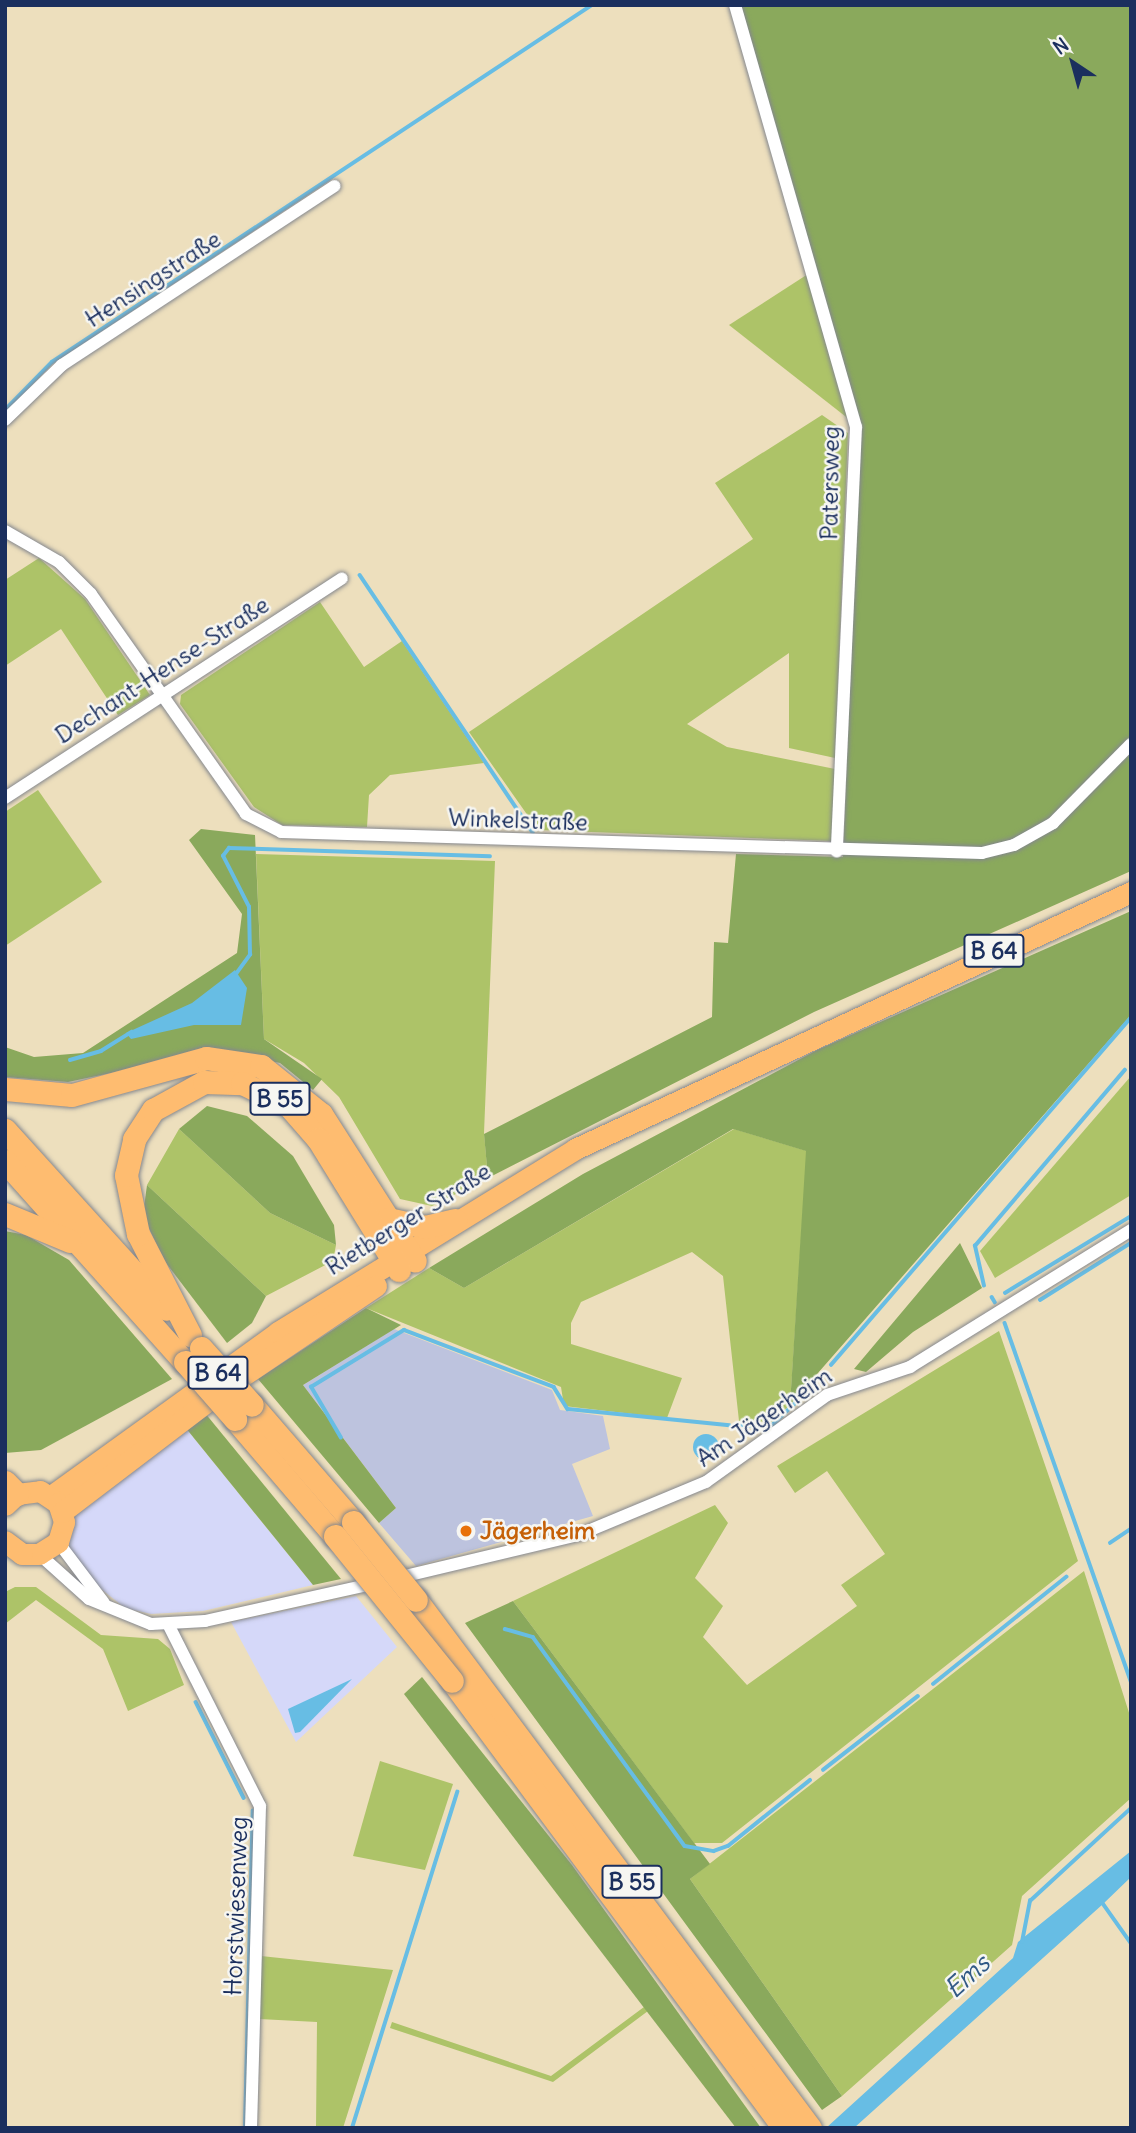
<!DOCTYPE html>
<meta charset="utf-8">
<style>
body{margin:0}
#map{position:relative;width:1136px;height:2133px;overflow:hidden;background:#eddfbd;font-family:Delius,sans-serif}
div>[style]{position:absolute}
.built>*{inset:0;background:#d5d8f9}
.industrial>*{inset:0;background:#bdc3de}
.green>*{inset:0;background:#adc368}
.forest>*{inset:0;background:#8aa95c}
.water>*{inset:0;background:#67bde4}
.round{border-radius:50%}
.stream>*{height:3.5px;margin:-1.75px;padding:0 1.75px;transform-origin:1.75px;border-radius:1.75px;background:#67bde4}
.roads{filter:drop-shadow(0 0 2px #84878e) drop-shadow(0 0 2px #84878e)}
.street>*{height:12px;margin:-6px;padding:0 6px;transform-origin:6px;border-radius:6px;background:#fff}
.primary>*{height:21px;margin:-10.5px;padding:0 10.5px;transform-origin:10.5px;border-radius:10.5px;background:#febc70}
.highway>*{height:23px;margin:-11.5px;padding:0 11.5px;transform-origin:11.5px;border-radius:11.5px;background:#febc70}
.bridges{filter:drop-shadow(0 0 2px #84878e) drop-shadow(0 0 2px #84878e)}
.highway-bridge>*{height:23px;margin:-11.5px;padding:0 11.5px;transform-origin:11.5px;border-radius:11.5px;background:#febc70}
.dots>*{width:19px;height:19px;translate:-50% -50%;box-sizing:border-box;border:4px solid #f6f6f2;border-radius:50%}
span{translate:-50% -50%;white-space:nowrap;text-align:center;line-height:1.15;-webkit-text-stroke:5px #f6f6f2;paint-order:stroke}
.shield-label span{padding:2px 5px;background:#f6f6f2;border:2px solid;border-radius:5px;-webkit-text-stroke-width:0}
.shield-label{font-size:23px;color:#1b2f5e;font-weight:700}
.street-label{font-size:24px;color:#1b2f5e}
.food-label{font-size:24px;color:#c56008;font-weight:700}
.left{translate:0 -50%;text-align:left}
.water-label{font-size:26px;color:#325a86;font-style:italic}
.frame{position:absolute;inset:0;border:7px solid #1b2f5e;pointer-events:none}
.north{position:absolute;left:1038px;top:28px;width:70px;height:70px;-webkit-text-stroke:5px #f6f6f2;paint-order:stroke;rotate:324deg;font-size:19px;font-weight:700;line-height:28px;text-align:center;color:#1b2f5e}
.north::after{content:'';display:block;margin:auto;width:24px;height:32px;background:#1b2f5e;clip-path:polygon(50% 0,100% 100%,50% 72%,0 100%)}
</style>
<div id="map">
<div class="built">
<div style="clip-path:polygon(185px 1427px,313px 1585px,203px 1611px,151px 1614px,125px 1608px,91px 1581px,65px 1543px,73px 1515px)"></div>
<div style="clip-path:polygon(356px 1596px,397px 1647px,296px 1742px,231px 1622px)"></div>
</div>
<div class="industrial">
<div style="clip-path:polygon(394px 1329px,552px 1390px,560px 1410px,603px 1416px,610px 1449px,572px 1464px,593px 1516px,416px 1566px,379px 1523px,396px 1508px,303px 1385px)"></div>
</div>
<div class="green">
<div style="clip-path:polygon(808px 274px,850px 420px,729px 325px)"></div>
<div style="clip-path:polygon(822px 415px,848px 433px,835px 758px,789px 748px,789px 653px,687px 724px,727px 747px,835px 769px,832px 841px,538px 830px,469px 732px,753px 539px,715px 483px)"></div>
<div style="clip-path:polygon(39px 558px,85px 599px,150px 695px,118px 715px,61px 629px,5px 666px,5px 580px)"></div>
<div style="clip-path:polygon(320px 602px,364px 667px,402px 641px,484px 763px,390px 775px,369px 795px,367px 827px,282px 825px,254px 807px,180px 704px,181px 695px)"></div>
<div style="clip-path:polygon(38px 790px,102px 882px,5px 946px,5px 812px)"></div>
<div style="clip-path:polygon(256px 854px,495px 861px,484px 1133px,488px 1178px,432px 1206px,400px 1199px,339px 1097px,304px 1063px,264px 1039px)"></div>
<div style="clip-path:polygon(1131px 1076px,1131px 1195px,995px 1278px,980px 1251px)"></div>
<div style="clip-path:polygon(179px 1129px,270px 1213px,336px 1245px,333px 1261px,266px 1296px,147px 1185px)"></div>
<div style="clip-path:polygon(734px 1129px,807px 1151px,790px 1405px,772px 1422px,739px 1421px,723px 1276px,692px 1252px,581px 1302px,571px 1323px,571px 1344px,682px 1378px,667px 1418px,564px 1406px,561px 1387px,366px 1308px,429px 1268px,464px 1288px)"></div>
<div style="clip-path:polygon(999px 1331px,1078px 1561px,722px 1843px,694px 1843px,513px 1601px,715px 1505px,728px 1523px,695px 1578px,723px 1606px,703px 1637px,747px 1685px,857px 1606px,841px 1585px,885px 1554px,827px 1471px,795px 1493px,777px 1466px)"></div>
<div style="clip-path:polygon(1084px 1571px,1131px 1719px,1131px 1798px,1022px 1896px,1012px 1945px,842px 2096px,690px 1879px)"></div>
<div style="clip-path:polygon(15px 1587px,36px 1587px,101px 1635px,158px 1639px,170px 1649px,184px 1685px,128px 1711px,103px 1649px,36px 1600px,5px 1624px,5px 1592px)"></div>
<div style="clip-path:polygon(380px 1761px,453px 1784px,425px 1870px,353px 1856px)"></div>
<div style="clip-path:polygon(261px 1956px,393px 1970px,343px 2128px,316px 2128px,317px 2022px,259px 2019px)"></div>
<div style="clip-path:polygon(644px 2007px,648px 2011px,553px 2082px,390px 2028px,392px 2022px,551px 2076px)"></div>
</div>
<div class="forest">
<div style="clip-path:polygon(741px 5px,1131px 5px,1131px 871px,814px 1012px,488px 1178px,484px 1134px,712px 1017px,714px 942px,728px 943px,736px 854px,843px 857px,861px 428px)"></div>
<div style="clip-path:polygon(201px 829px,255px 835px,264px 1039px,322px 1079px,313px 1090px,280px 1063px,221px 1050px,68px 1082px,5px 1077px,5px 1047px,34px 1057px,83px 1053px,237px 953px,242px 914px,189px 840px)"></div>
<div style="clip-path:polygon(1131px 911px,1131px 1015px,790px 1405px,806px 1151px,733px 1129px,464px 1288px,429px 1268px,583px 1174px,817px 1050px)"></div>
<div style="clip-path:polygon(207px 1106px,247px 1116px,293px 1156px,334px 1225px,336px 1245px,270px 1213px,179px 1129px)"></div>
<div style="clip-path:polygon(147px 1185px,266px 1296px,252px 1323px,227px 1343px,163px 1259px,143px 1215px)"></div>
<div style="clip-path:polygon(5px 1231px,26px 1235px,69px 1260px,172px 1379px,41px 1450px,5px 1453px)"></div>
<div style="clip-path:polygon(960px 1243px,982px 1288px,913px 1332px,866px 1372px,854px 1369px)"></div>
<div style="clip-path:polygon(366px 1308px,401px 1325px,303px 1385px,396px 1508px,379px 1523px,258px 1379px)"></div>
<div style="clip-path:polygon(205px 1413px,341px 1579px,313px 1585px,185px 1427px)"></div>
<div style="clip-path:polygon(513px 1601px,710px 1864px,690px 1879px,842px 2096px,822px 2110px,465px 1623px)"></div>
<div style="clip-path:polygon(422px 1677px,572px 1865px,761px 2128px,736px 2128px,404px 1694px)"></div>
</div>
<div class="water">
<div style="clip-path:polygon(235px 970px,247px 988px,241px 1025px,194px 1025px,131px 1039px,126px 1033px,192px 1003px)"></div>
<div class="round" style="left:693px;top:1434px;width:26px;height:26px"></div>
<div style="clip-path:polygon(352px 1679px,300px 1732px,295px 1733px,288px 1709px)"></div>
<div style="clip-path:polygon(1131px 1851px,1131px 1877px,1103px 1904px,854px 2128px,826px 2128px,1013px 1958px,1018px 1942px)"></div>
</div>
<div class="stream">
<div style="left:5px;top:410px;width:67px;rotate:-45.6deg"></div>
<div style="left:52px;top:362px;width:647px;rotate:-33.47deg"></div>
<div style="left:360px;top:575px;width:310px;rotate:56.1deg"></div>
<div style="left:236px;top:974px;width:24px;rotate:-54deg"></div>
<div style="left:250px;top:955px;width:48px;rotate:-91.2deg"></div>
<div style="left:249px;top:907px;width:57px;rotate:-117deg"></div>
<div style="left:223px;top:856px;width:10px;rotate:-53deg"></div>
<div style="left:229px;top:848px;width:261px;rotate:1.8deg"></div>
<div style="left:70px;top:1060px;width:32px;rotate:-16deg"></div>
<div style="left:101px;top:1051px;width:36px;rotate:-32deg"></div>
<div style="left:984px;top:1286px;width:41px;rotate:-102.7deg"></div>
<div style="left:975px;top:1246px;width:231px;rotate:-49.6deg"></div>
<div style="left:1005px;top:1293px;width:148px;rotate:-31.4deg"></div>
<div style="left:992px;top:1297px;width:6px;rotate:59deg"></div>
<div style="left:1040px;top:1300px;width:107px;rotate:-32.1deg"></div>
<div style="left:1005px;top:1323px;width:380px;rotate:70.6deg"></div>
<div style="left:831px;top:1365px;width:459px;rotate:-49.2deg"></div>
<div style="left:741px;top:1425px;width:29px;rotate:4deg"></div>
<div style="left:770px;top:1427px;width:51px;rotate:-43.4deg"></div>
<div style="left:341px;top:1438px;width:59px;rotate:-120.5deg"></div>
<div style="left:311px;top:1387px;width:109px;rotate:-31.5deg"></div>
<div style="left:404px;top:1330px;width:160px;rotate:20.8deg"></div>
<div style="left:554px;top:1387px;width:26px;rotate:58deg"></div>
<div style="left:568px;top:1409px;width:162px;rotate:5.7deg"></div>
<div style="left:1110px;top:1543px;width:25px;rotate:-34deg"></div>
<div style="left:505px;top:1629px;width:29px;rotate:16deg"></div>
<div style="left:533px;top:1637px;width:258px;rotate:54deg"></div>
<div style="left:685px;top:1846px;width:29px;rotate:10deg"></div>
<div style="left:714px;top:1851px;width:15px;rotate:-20deg"></div>
<div style="left:728px;top:1846px;width:105px;rotate:-38.8deg"></div>
<div style="left:933px;top:1684px;width:171px;rotate:-38.8deg"></div>
<div style="left:196px;top:1702px;width:107px;rotate:63.4deg"></div>
<div style="left:823px;top:1770px;width:120px;rotate:-37.9deg"></div>
<div style="left:1102px;top:1902px;width:50px;rotate:54.7deg"></div>
<div style="left:1022px;top:1942px;width:42px;rotate:-79deg"></div>
<div style="left:1030px;top:1901px;width:137px;rotate:-42.6deg"></div>
<div style="left:245px;top:2128px;width:317px;rotate:-88.6deg"></div>
<div style="left:352px;top:2128px;width:352px;rotate:-72.6deg"></div>
</div>
<div class="roads">
<div class="street">
<div style="left:735px;top:5px;width:439px;rotate:74deg"></div>
<div style="left:856px;top:427px;width:425px;rotate:92.6deg"></div>
<div style="left:5px;top:420px;width:79px;rotate:-44deg"></div>
<div style="left:62px;top:365px;width:326px;rotate:-33.3deg"></div>
<div style="left:5px;top:531px;width:62px;rotate:29.9deg"></div>
<div style="left:59px;top:562px;width:45px;rotate:45deg"></div>
<div style="left:91px;top:594px;width:269px;rotate:54.8deg"></div>
<div style="left:246px;top:814px;width:39px;rotate:27deg"></div>
<div style="left:281px;top:832px;width:701px;rotate:1.72deg"></div>
<div style="left:982px;top:853px;width:33px;rotate:-14deg"></div>
<div style="left:1014px;top:845px;width:45px;rotate:-29.4deg"></div>
<div style="left:1053px;top:823px;width:111px;rotate:-45.4deg"></div>
<div style="left:5px;top:798px;width:402px;rotate:-33.1deg"></div>
<div style="left:58px;top:1542px;width:76px;rotate:53deg"></div>
<div style="left:39px;top:1554px;width:67px;rotate:42deg"></div>
<div style="left:89px;top:1599px;width:67px;rotate:22deg"></div>
<div style="left:151px;top:1624px;width:54px;rotate:-3.2deg"></div>
<div style="left:205px;top:1621px;width:175px;rotate:-12.5deg"></div>
<div style="left:397px;top:1578px;width:189px;rotate:-13.4deg"></div>
<div style="left:581px;top:1534px;width:135px;rotate:-22.6deg"></div>
<div style="left:706px;top:1482px;width:149px;rotate:-35.7deg"></div>
<div style="left:827px;top:1395px;width:88px;rotate:-18.6deg"></div>
<div style="left:910px;top:1367px;width:260px;rotate:-31.8deg"></div>
<div style="left:168px;top:1624px;width:204px;rotate:63.2deg"></div>
<div style="left:260px;top:1806px;width:322px;rotate:91.6deg"></div>
</div>
<div class="primary">
<div style="left:51px;top:1496px;width:280px;rotate:-35.8deg"></div>
<div style="left:278px;top:1332px;width:349px;rotate:-31.6deg"></div>
<div style="left:575px;top:1149px;width:613px;rotate:-24.81deg"></div>
<div style="left:5px;top:1505px;width:16px;rotate:-43deg"></div>
<div style="left:17px;top:1494px;width:23px;rotate:-7deg"></div>
<div style="left:40px;top:1491px;width:22px;rotate:34deg"></div>
<div style="left:58px;top:1503px;width:20px;rotate:72deg"></div>
<div style="left:64px;top:1522px;width:21px;rotate:107deg"></div>
<div style="left:58px;top:1542px;width:22px;rotate:148deg"></div>
<div style="left:39px;top:1554px;width:17px;rotate:180deg"></div>
<div style="left:22px;top:1554px;width:21px;rotate:-143deg"></div>
<div style="left:62px;top:1512px;width:206px;rotate:-37.3deg"></div>
<div style="left:226px;top:1387px;width:181px;rotate:-34deg"></div>
</div>
<div class="highway">
<div style="left:5px;top:1089px;width:67px;rotate:5.1deg"></div>
<div style="left:72px;top:1095px;width:139px;rotate:-15.4deg"></div>
<div style="left:206px;top:1058px;width:56px;rotate:8.3deg"></div>
<div style="left:261px;top:1066px;width:77px;rotate:38.7deg"></div>
<div style="left:321px;top:1114px;width:174px;rotate:57.4deg"></div>
<div style="left:5px;top:1130px;width:241px;rotate:47.9deg"></div>
<div style="left:5px;top:1161px;width:270px;rotate:48.2deg"></div>
<div style="left:5px;top:1214px;width:70px;rotate:22.6deg"></div>
<div style="left:388px;top:1219px;width:38px;rotate:12deg"></div>
<div style="left:425px;top:1227px;width:31px;rotate:-13deg"></div>
<div style="left:190px;top:1335px;width:114px;rotate:-117.2deg"></div>
<div style="left:138px;top:1234px;width:60px;rotate:-101.5deg"></div>
<div style="left:126px;top:1175px;width:37px;rotate:-77deg"></div>
<div style="left:134px;top:1139px;width:35px;rotate:-57deg"></div>
<div style="left:153px;top:1110px;width:58px;rotate:-28.8deg"></div>
<div style="left:204px;top:1082px;width:38px;rotate:2deg"></div>
<div style="left:242px;top:1083px;width:52px;rotate:26.1deg"></div>
<div style="left:289px;top:1106px;width:44px;rotate:48.7deg"></div>
<div style="left:318px;top:1139px;width:154px;rotate:58.3deg"></div>
<div style="left:252px;top:1405px;width:155px;rotate:49.2deg"></div>
<div style="left:235px;top:1419px;width:154px;rotate:49.5deg"></div>
<div style="left:5px;top:1482px;width:17px;rotate:45deg"></div>
<div style="left:416px;top:1600px;width:659px;rotate:53.27deg"></div>
<div style="left:452px;top:1681px;width:557px;rotate:53.4deg"></div>
</div>
</div>
<div class="bridges">
<div class="highway-bridge">
<div style="left:201px;top:1348px;width:76px;rotate:48.2deg"></div>
<div style="left:185px;top:1362px;width:76px;rotate:48.7deg"></div>
<div style="left:353px;top:1522px;width:100px;rotate:51.1deg"></div>
<div style="left:335px;top:1536px;width:186px;rotate:51.1deg"></div>
</div>
</div>
<div class="dots">
<div style="left:466px;top:1531px;background:#e8710a"></div>
</div>
<div class="shield-label">
<span style="left:994px;top:951px">B 64</span>
<span style="left:280px;top:1099px">B 55</span>
<span style="left:218px;top:1373px">B 64</span>
<span style="left:632px;top:1882px">B 55</span>
</div>
<div class="street-label">
<span style="left:153px;top:279px;rotate:-33deg">Hensingstraße</span>
<span style="left:830px;top:483px;rotate:-89deg">Patersweg</span>
<span style="left:162px;top:670px;rotate:-33deg">Dechant-Hense-Straße</span>
<span style="left:518px;top:820px;rotate:2deg">Winkelstraße</span>
<span style="left:408px;top:1219px;rotate:-32deg">Rietberger Straße</span>
<span style="left:764px;top:1417px;rotate:-34deg">Am Jägerheim</span>
<span style="left:236px;top:1906px;rotate:-88deg">Horstwiesenweg</span>
</div>
<div class="food-label">
<span class="left" style="left:480px;top:1531px">Jägerheim</span>
</div>
<div class="water-label">
<span style="left:967px;top:1976px;rotate:-42deg">Ems</span>
</div>
<div class="frame"></div>
<div class="north">N</div>
</div>
